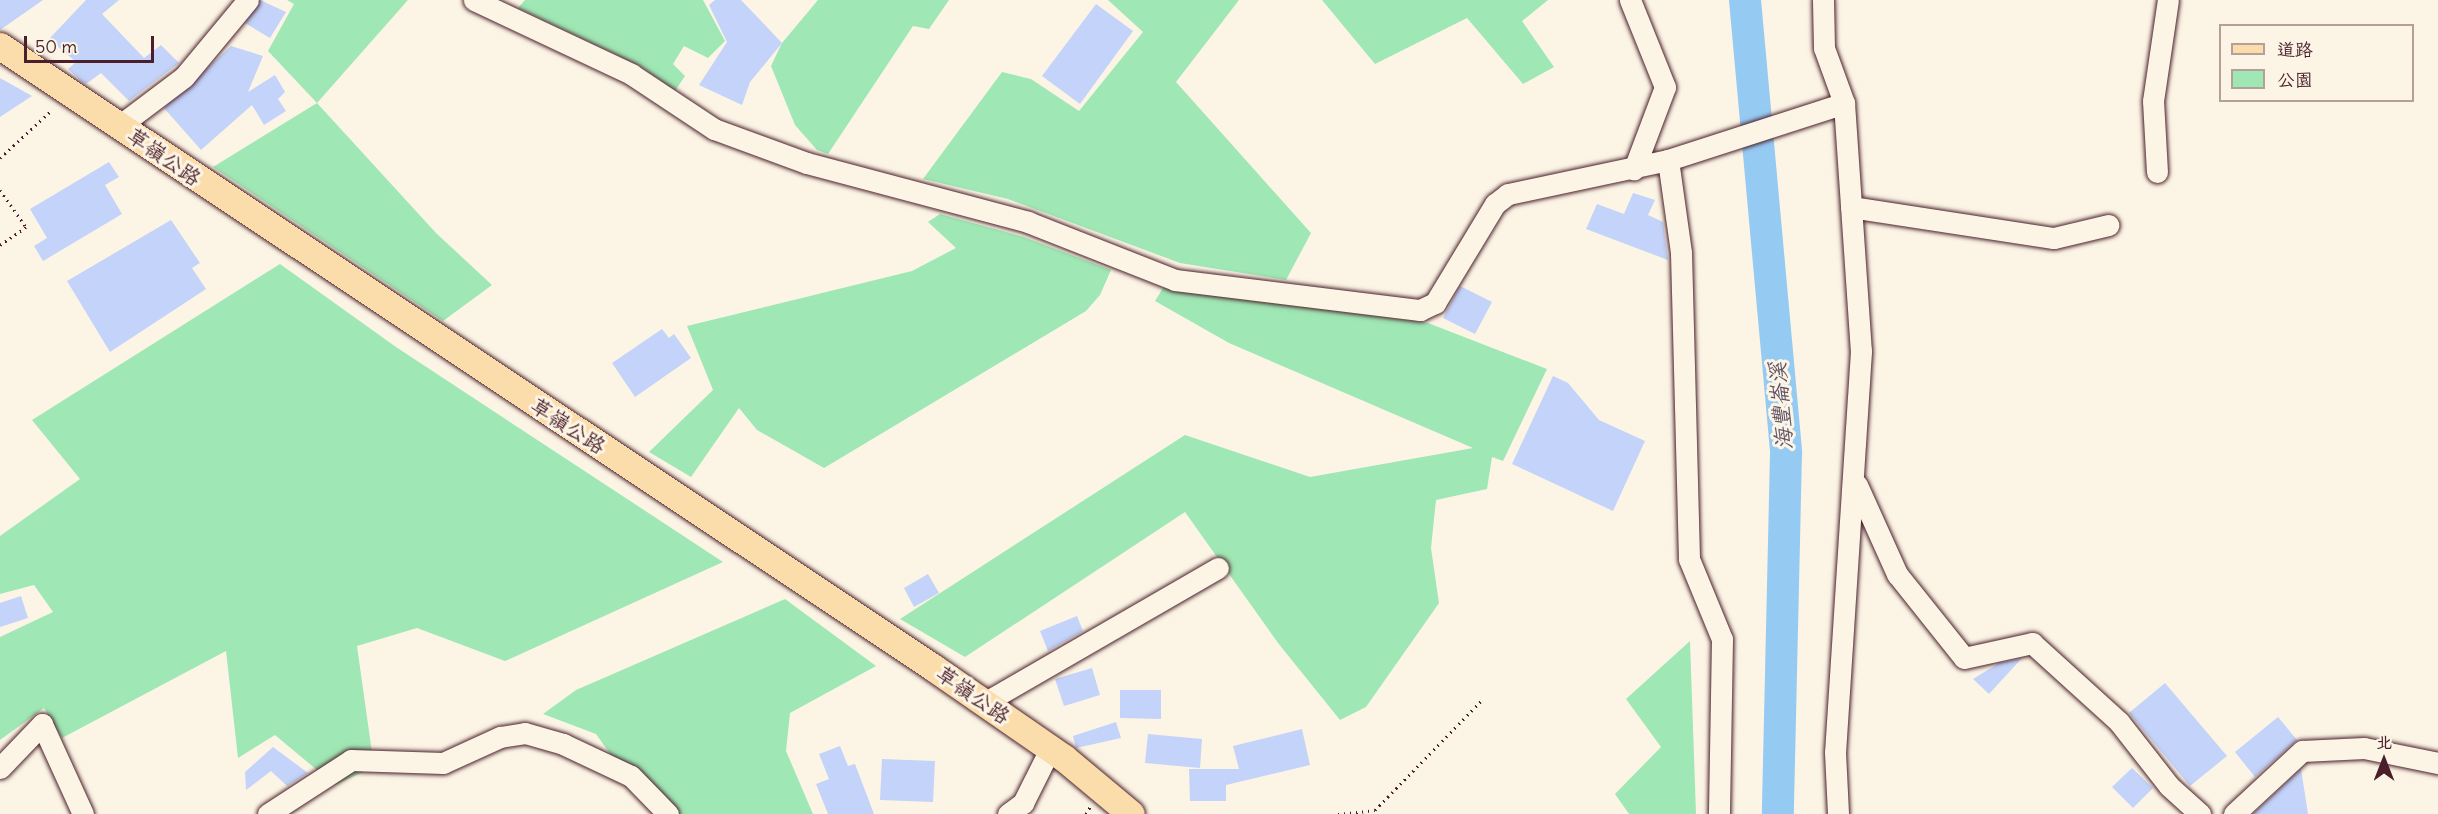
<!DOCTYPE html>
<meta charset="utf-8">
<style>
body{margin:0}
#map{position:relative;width:2438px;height:814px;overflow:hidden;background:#fcf5e5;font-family:Delius,"LXGW WenKai TC",sans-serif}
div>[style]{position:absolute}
.green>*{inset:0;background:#9fe7b4}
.river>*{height:32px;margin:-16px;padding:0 16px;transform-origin:16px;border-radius:16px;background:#95cbf3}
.building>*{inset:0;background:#c3d3f9}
.path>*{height:3px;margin-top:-1.5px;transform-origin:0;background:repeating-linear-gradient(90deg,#4a1f2b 0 1.5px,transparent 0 6px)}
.roads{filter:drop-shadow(0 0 2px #4a1f2b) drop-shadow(0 0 2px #4a1f2b)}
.minor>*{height:21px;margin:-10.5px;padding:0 10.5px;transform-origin:10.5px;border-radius:10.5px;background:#fcf5e5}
.major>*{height:27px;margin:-13.5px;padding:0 13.5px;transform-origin:13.5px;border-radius:13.5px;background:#fbddab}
span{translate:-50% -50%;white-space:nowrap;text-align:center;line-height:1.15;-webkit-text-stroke:6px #fcf5e5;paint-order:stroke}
.street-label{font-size:21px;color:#4a1f2b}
.water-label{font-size:22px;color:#605367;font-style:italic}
.legend{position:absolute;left:2219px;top:24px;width:195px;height:78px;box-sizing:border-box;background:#fcf5e5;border:2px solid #b59f9b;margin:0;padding:8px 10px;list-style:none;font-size:18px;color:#4a1f2b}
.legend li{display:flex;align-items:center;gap:12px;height:30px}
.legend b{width:30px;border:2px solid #b59f9b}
.north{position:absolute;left:2354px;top:730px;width:60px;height:60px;-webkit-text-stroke:4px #fcf5e5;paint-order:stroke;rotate:0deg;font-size:16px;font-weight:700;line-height:24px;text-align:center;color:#4a1f2b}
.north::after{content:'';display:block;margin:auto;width:21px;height:27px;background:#4a1f2b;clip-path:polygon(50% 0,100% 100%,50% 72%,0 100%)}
.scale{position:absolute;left:24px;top:36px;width:130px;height:27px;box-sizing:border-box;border:3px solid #4a1f2b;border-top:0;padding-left:8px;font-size:18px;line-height:21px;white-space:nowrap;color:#4a1f2b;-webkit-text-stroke:4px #fcf5e5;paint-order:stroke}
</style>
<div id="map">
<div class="green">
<div style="clip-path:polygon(287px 0,408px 0,317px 103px,436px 233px,492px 285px,443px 321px,213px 167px,317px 103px,268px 51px,294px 4px)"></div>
<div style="clip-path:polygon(525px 0,703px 0,725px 41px,708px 58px,684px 46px,673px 64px,685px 76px,675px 91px,640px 66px,518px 8px)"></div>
<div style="clip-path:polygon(818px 0,949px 0,929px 29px,913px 26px,828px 154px,817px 150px,795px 125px,771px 66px,782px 43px)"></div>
<div style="clip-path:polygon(1108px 0,1239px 0,1176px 82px,1311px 233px,1286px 280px,1180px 263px,1008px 199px,923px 179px,1002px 72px,1031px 79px,1079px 111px,1143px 32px)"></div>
<div style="clip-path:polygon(1322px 0,1548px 0,1522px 21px,1554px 67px,1523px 84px,1467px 18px,1375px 64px)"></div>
<div style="clip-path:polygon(940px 214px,1024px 237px,1111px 270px,1100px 295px,1086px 311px,824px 468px,757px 430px,739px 408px,691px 477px,649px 452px,713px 390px,687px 326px,912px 271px,956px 248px,928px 222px)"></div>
<div style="clip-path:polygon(280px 264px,396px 347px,723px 562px,505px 661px,417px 628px,357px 646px,374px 767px,335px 785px,275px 735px,238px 758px,226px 651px,62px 738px,44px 708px,0 740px,0 637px,53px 612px,34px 585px,0 594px,0 536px,80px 479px,32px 420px)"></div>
<div style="clip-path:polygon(1163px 288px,1428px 323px,1547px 369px,1503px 461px,1492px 457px,1487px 489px,1436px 500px,1431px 548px,1439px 603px,1366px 707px,1340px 720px,1278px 643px,1185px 512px,965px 657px,900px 619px,1185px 435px,1310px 477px,1473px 448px,1229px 343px,1155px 301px)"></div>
<div style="clip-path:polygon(785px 599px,876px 666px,790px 713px,786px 751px,813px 814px,670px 814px,623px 772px,596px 734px,543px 714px,576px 690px)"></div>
<div style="clip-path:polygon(1690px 641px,1696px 814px,1629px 814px,1615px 794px,1661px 747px,1626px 699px)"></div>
</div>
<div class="river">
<div style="left:1745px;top:0;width:455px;rotate:84.8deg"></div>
<div style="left:1786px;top:453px;width:361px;rotate:91.3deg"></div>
</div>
<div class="building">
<div style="clip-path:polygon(0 0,43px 0,0 30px)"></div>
<div style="clip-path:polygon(86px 0,119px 0,102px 14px,144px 58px,161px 45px,179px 63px,129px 101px,101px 73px,86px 84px,81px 81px,68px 69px,76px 62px,49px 39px)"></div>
<div style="clip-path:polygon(260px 0,286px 12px,270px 38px,245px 23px)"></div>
<div style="clip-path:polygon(715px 0,741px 0,782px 43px,750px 82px,742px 105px,699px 85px,727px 42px,709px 5px)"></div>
<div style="clip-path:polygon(1096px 4px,1133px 31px,1080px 104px,1042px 76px)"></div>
<div style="clip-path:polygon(231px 46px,263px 56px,248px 92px,275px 75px,285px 92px,278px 99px,286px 111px,264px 125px,252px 105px,201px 150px,164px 108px)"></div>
<div style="clip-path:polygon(0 78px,32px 96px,0 117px)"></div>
<div style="clip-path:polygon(109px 162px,119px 177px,105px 185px,122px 214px,43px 261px,34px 246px,47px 238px,30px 209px)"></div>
<div style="clip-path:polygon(1633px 193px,1655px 200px,1648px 215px,1663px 222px,1668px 260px,1586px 229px,1597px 204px,1624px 214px)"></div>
<div style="clip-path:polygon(171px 220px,200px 263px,192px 268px,206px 289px,110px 352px,67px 281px)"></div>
<div style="clip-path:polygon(1460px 286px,1492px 302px,1475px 334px,1443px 318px)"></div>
<div style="clip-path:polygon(662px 329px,669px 338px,674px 334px,691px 358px,635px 397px,612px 363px)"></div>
<div style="clip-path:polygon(1553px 376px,1568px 383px,1599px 420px,1645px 441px,1613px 511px,1512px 464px)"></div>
<div style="clip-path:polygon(928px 574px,939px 593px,914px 607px,904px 588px)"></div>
<div style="clip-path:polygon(21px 596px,28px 618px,0 627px,0 603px)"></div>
<div style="clip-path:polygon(1077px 616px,1083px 631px,1048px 651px,1040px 631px)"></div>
<div style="clip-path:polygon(2022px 658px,1989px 694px,1973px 679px,1999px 663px)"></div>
<div style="clip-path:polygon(1092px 668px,1100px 695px,1064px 706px,1055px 679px)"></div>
<div style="clip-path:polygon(2165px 683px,2227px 756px,2190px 786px,2129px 713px)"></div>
<div style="clip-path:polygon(1120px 690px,1161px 690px,1161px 719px,1120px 718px)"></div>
<div style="clip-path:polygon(2278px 717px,2297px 740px,2255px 777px,2235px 752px)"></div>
<div style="clip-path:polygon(1116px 722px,1121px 738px,1076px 748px,1073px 736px)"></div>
<div style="clip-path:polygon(1302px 729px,1310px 765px,1226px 785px,1226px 801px,1190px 801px,1189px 769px,1239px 769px,1233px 746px)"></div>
<div style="clip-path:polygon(1148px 734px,1202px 739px,1200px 768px,1145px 763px)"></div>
<div style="clip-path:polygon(840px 746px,848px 766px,855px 764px,874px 814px,828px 814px,816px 784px,829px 779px,819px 754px)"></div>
<div style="clip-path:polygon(273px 747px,308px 773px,287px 786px,271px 771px,246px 790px,245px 772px)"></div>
<div style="clip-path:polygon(882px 759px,935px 761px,933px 802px,880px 800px)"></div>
<div style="clip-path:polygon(2132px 768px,2153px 788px,2133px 808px,2112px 787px)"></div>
<div style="clip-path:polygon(2301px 769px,2308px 814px,2253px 814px)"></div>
</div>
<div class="path">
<div style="left:0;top:158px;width:72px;rotate:-42.8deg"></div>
<div style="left:0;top:190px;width:45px;rotate:54.9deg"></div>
<div style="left:26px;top:227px;width:32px;rotate:145deg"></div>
<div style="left:1086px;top:814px;width:8px;rotate:-60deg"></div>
<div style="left:1338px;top:814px;width:37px;rotate:-6deg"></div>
<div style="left:1375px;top:810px;width:155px;rotate:-45.8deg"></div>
</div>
<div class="roads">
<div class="minor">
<div style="left:474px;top:0;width:174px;rotate:25.2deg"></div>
<div style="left:631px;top:74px;width:100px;rotate:33.5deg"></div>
<div style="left:714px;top:129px;width:99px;rotate:20.1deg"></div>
<div style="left:807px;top:163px;width:229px;rotate:14.9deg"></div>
<div style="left:1028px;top:222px;width:158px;rotate:21.5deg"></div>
<div style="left:1175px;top:280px;width:247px;rotate:7deg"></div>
<div style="left:1420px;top:310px;width:17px;rotate:-25deg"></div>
<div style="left:1435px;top:303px;width:116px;rotate:-58.8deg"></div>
<div style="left:1495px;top:204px;width:16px;rotate:-38deg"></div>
<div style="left:1508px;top:194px;width:164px;rotate:-12deg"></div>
<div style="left:1668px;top:160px;width:185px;rotate:-17.9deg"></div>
<div style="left:1630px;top:0;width:94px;rotate:68.1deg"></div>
<div style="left:1665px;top:87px;width:88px;rotate:110.7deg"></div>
<div style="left:1823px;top:0;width:48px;rotate:88.8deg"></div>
<div style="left:1824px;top:48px;width:59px;rotate:70deg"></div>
<div style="left:1844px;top:103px;width:249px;rotate:86.1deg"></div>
<div style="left:1861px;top:351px;width:402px;rotate:93.7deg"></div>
<div style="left:1835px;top:752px;width:62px;rotate:87.2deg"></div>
<div style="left:119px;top:126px;width:81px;rotate:-37deg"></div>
<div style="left:184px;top:77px;width:100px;rotate:-50.3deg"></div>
<div style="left:1668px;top:160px;width:94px;rotate:82deg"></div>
<div style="left:1681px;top:253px;width:306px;rotate:88.5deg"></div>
<div style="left:1689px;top:559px;width:87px;rotate:67.6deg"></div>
<div style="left:1722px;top:639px;width:175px;rotate:91deg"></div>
<div style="left:2157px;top:172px;width:71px;rotate:-93.2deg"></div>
<div style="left:2153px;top:101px;width:102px;rotate:-81.6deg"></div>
<div style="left:1851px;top:207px;width:205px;rotate:8.7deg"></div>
<div style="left:2054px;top:238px;width:56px;rotate:-13.5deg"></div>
<div style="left:1857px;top:485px;width:98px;rotate:65.8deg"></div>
<div style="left:1897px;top:574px;width:107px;rotate:51.4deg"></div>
<div style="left:1964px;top:658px;width:70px;rotate:-12.4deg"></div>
<div style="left:2032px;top:643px;width:118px;rotate:42.2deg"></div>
<div style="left:2119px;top:722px;width:81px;rotate:52deg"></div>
<div style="left:2169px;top:786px;width:42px;rotate:42.1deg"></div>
<div style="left:984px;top:703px;width:270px;rotate:-30deg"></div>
<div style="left:0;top:768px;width:61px;rotate:-46.3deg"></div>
<div style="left:42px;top:724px;width:99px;rotate:65.5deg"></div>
<div style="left:268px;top:814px;width:99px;rotate:-33deg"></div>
<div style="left:351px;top:760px;width:92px;rotate:1.9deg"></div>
<div style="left:443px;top:763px;width:63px;rotate:-24.5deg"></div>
<div style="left:500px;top:737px;width:25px;rotate:-9deg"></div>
<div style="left:525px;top:733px;width:40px;rotate:16deg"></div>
<div style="left:563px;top:744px;width:75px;rotate:25.2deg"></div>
<div style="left:631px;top:776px;width:53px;rotate:45.8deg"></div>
<div style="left:1008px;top:814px;width:19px;rotate:-36deg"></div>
<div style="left:1023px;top:803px;width:60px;rotate:-63.4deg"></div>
<div style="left:2234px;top:814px;width:93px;rotate:-42.8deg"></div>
<div style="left:2302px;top:751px;width:62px;rotate:-2.8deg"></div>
<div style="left:2364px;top:748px;width:76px;rotate:11.5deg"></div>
</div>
<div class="major">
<div style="left:0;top:46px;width:1122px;rotate:33.66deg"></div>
<div style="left:934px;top:668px;width:158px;rotate:34.7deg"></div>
<div style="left:1064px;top:758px;width:87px;rotate:39.9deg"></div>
</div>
</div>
<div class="street-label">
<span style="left:164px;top:157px;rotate:35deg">草嶺公路</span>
<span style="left:568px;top:426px;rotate:33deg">草嶺公路</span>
<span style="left:973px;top:695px;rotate:35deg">草嶺公路</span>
</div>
<div class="water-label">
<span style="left:1781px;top:406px;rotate:-95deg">海豐崙溪</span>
</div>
<ul class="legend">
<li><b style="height:8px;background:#fbddab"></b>道路</li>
<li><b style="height:16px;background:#9fe7b4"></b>公園</li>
</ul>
<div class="north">北</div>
<div class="scale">50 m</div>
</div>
